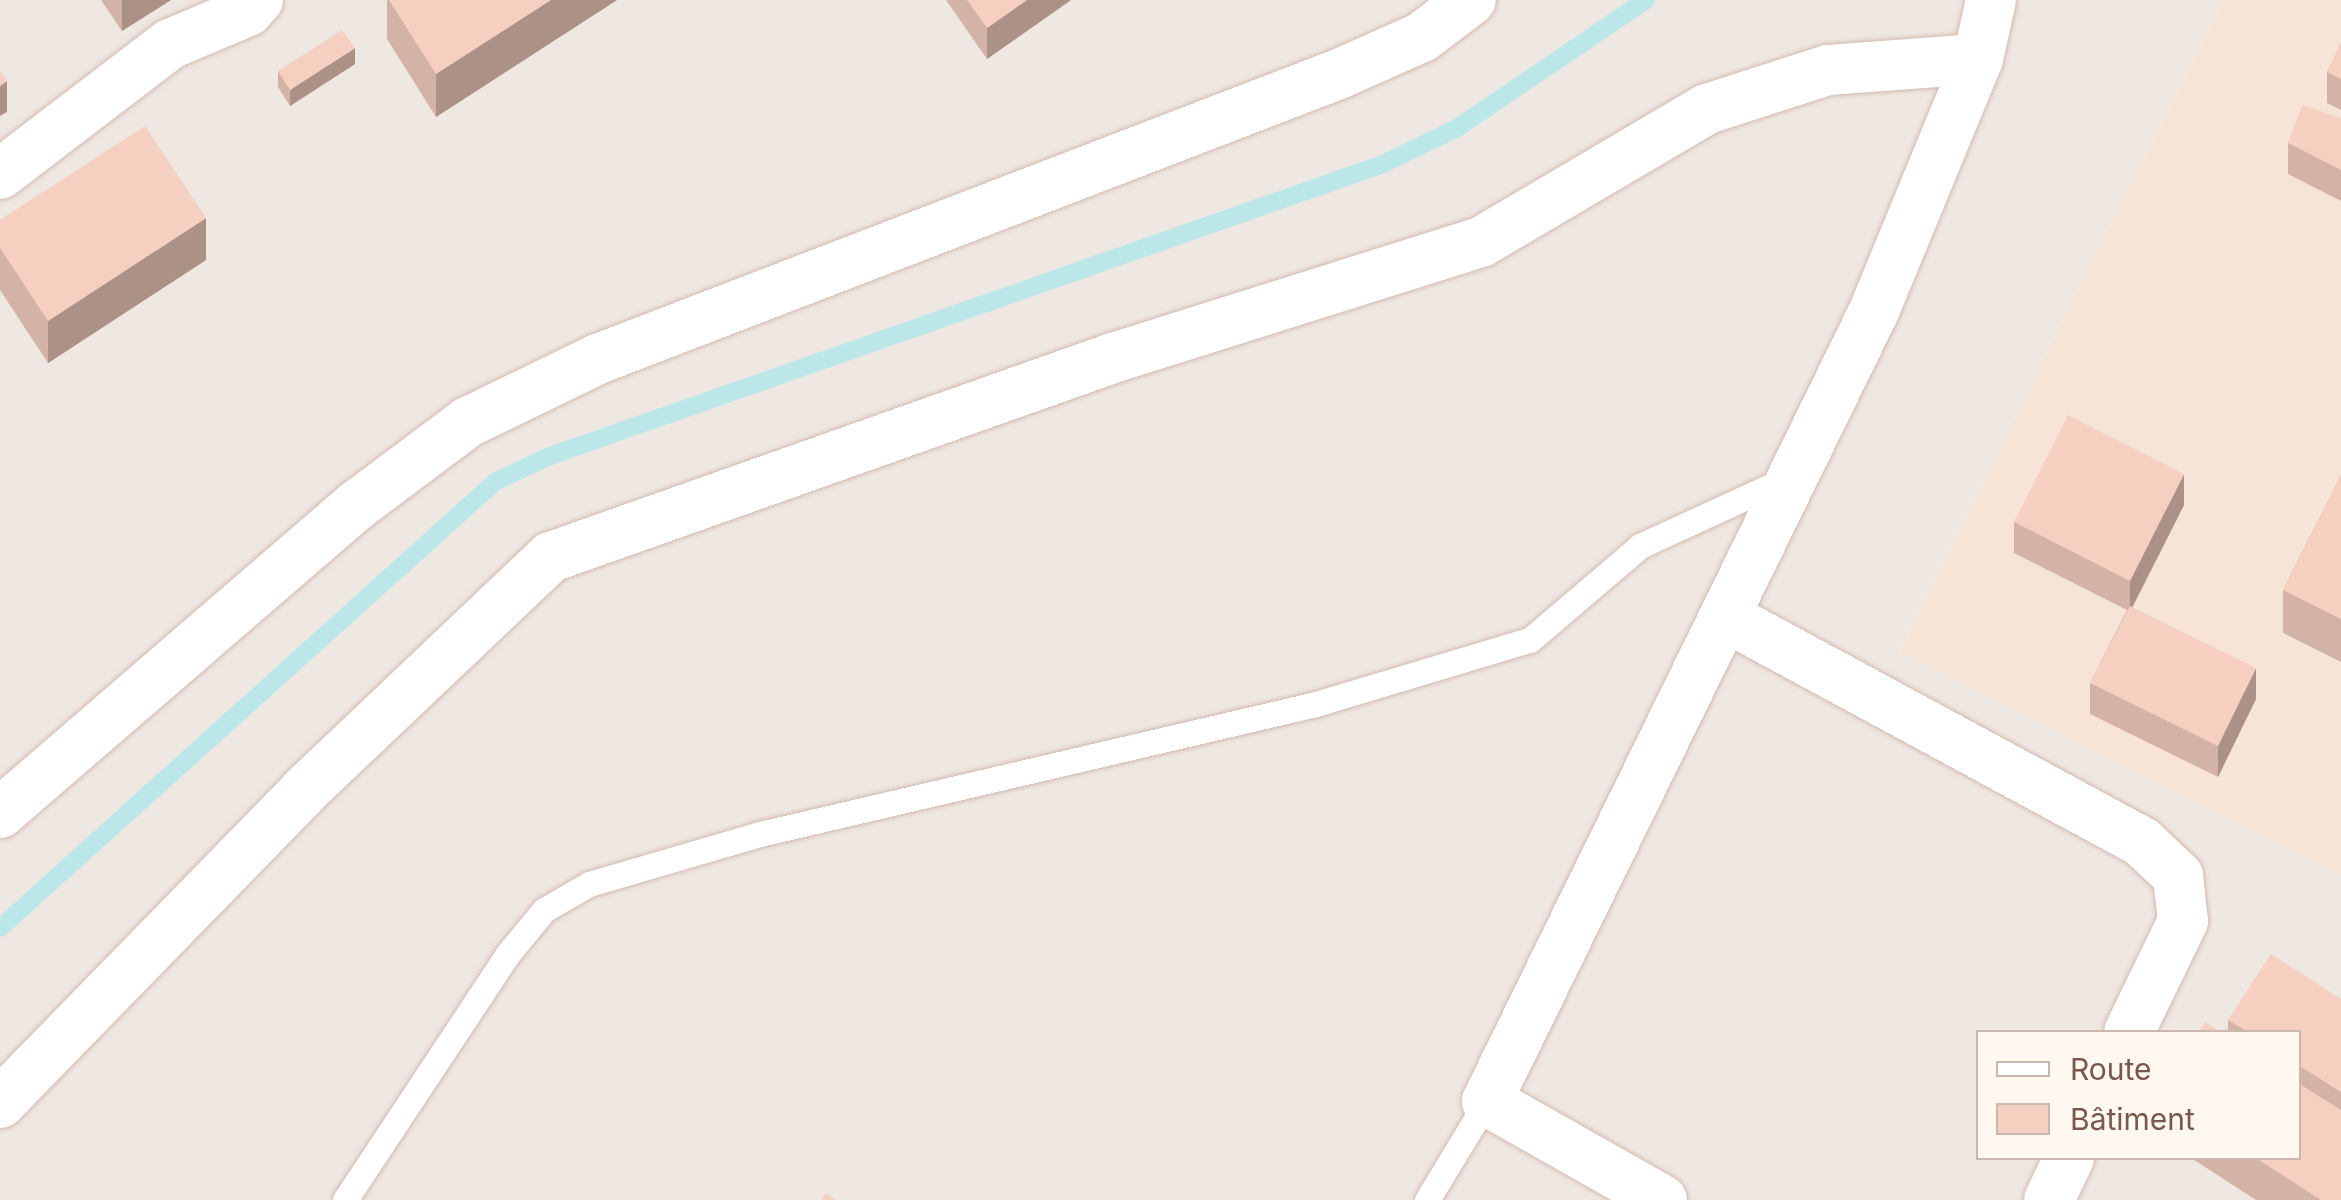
<!DOCTYPE html>
<meta charset="utf-8">
<style>
body{margin:0}
#map{position:relative;width:2341px;height:1200px;overflow:hidden;background:#fef4ea;font-family:Inter,sans-serif}
div>[style]{position:absolute}
.residential>*{inset:0;background:#f6e5d7}
.industrial>*{inset:0;background:#efe7e2}
.stream>*{height:18px;margin:-9px;padding:0 9px;transform-origin:9px;border-radius:9px;background:#bce7e9}
.roads{filter:drop-shadow(0 0 2px #d2baae) drop-shadow(0 0 2px #d2baae)}
.service>*{height:25px;margin:-12.5px;padding:0 12.5px;transform-origin:12.5px;border-radius:12.5px;background:#fff}
.minor>*{height:50px;margin:-25px;padding:0 25px;transform-origin:25px;border-radius:25px;background:#fff}
.wall>*{inset:0;background:#d3b3a5}
.shaded-wall>*{inset:0;background:#ac9286}
.building>*{inset:0;background:#f5d0c0}
span{translate:-50% -50%;white-space:nowrap;text-align:center;line-height:1.15;-webkit-text-stroke:8px #fff8f1;paint-order:stroke}
.legend{position:absolute;left:1976px;top:1030px;width:325px;height:130px;box-sizing:border-box;background:#fff8f1;border:2px solid #cab8af;margin:0;padding:12px 18px;list-style:none;font-size:30px;color:#7b574b}
.legend li{display:flex;align-items:center;gap:20px;height:50px}
.legend b{width:50px;border:2px solid #cab8af}
</style>
<div id="map">
<div class="residential">
<div style="clip-path:polygon(2223px 0,2341px 0,2341px 875px,1899px 652px)"></div>
</div>
<div class="industrial">
<div style="clip-path:polygon(evenodd,0 0,2223px 0,1899px 651px,2341px 875px,2341px 1200px,0 1200px,0 0,1978px 1032px,2298px 1032px,2298px 1158px,1978px 1158px,1978px 1032px)"></div>
</div>
<div class="stream">
<div style="left:0;top:928px;width:666px;rotate:-42.02deg"></div>
<div style="left:495px;top:482px;width:58px;rotate:-25.7deg"></div>
<div style="left:547px;top:457px;width:886px;rotate:-19.31deg"></div>
<div style="left:1383px;top:164px;width:82px;rotate:-25.9deg"></div>
<div style="left:1457px;top:128px;width:228px;rotate:-34.1deg"></div>
</div>
<div class="roads">
<div class="service">
<div style="left:345px;top:1200px;width:294px;rotate:-56.5deg"></div>
<div style="left:507px;top:955px;width:58px;rotate:-50.6deg"></div>
<div style="left:544px;top:910px;width:52px;rotate:-30deg"></div>
<div style="left:589px;top:884px;width:178px;rotate:-16.3deg"></div>
<div style="left:760px;top:834px;width:571px;rotate:-13.16deg"></div>
<div style="left:1316px;top:704px;width:223px;rotate:-16.7deg"></div>
<div style="left:1530px;top:640px;width:145px;rotate:-40.5deg"></div>
<div style="left:1640px;top:546px;width:161px;rotate:-24.7deg"></div>
<div style="left:1427px;top:1200px;width:116px;rotate:-58.8deg"></div>
</div>
<div class="minor">
<div style="left:0;top:174px;width:214px;rotate:-37.4deg"></div>
<div style="left:170px;top:44px;width:85px;rotate:-22.9deg"></div>
<div style="left:248px;top:11px;width:15px;rotate:-48deg"></div>
<div style="left:1726px;top:617px;width:473px;rotate:28.4deg"></div>
<div style="left:2142px;top:842px;width:50px;rotate:43.4deg"></div>
<div style="left:2178px;top:876px;width:45px;rotate:83.7deg"></div>
<div style="left:2183px;top:921px;width:123px;rotate:115.9deg"></div>
<div style="left:0;top:813px;width:472px;rotate:-40.8deg"></div>
<div style="left:357px;top:505px;width:139px;rotate:-36.8deg"></div>
<div style="left:468px;top:422px;width:144px;rotate:-25.9deg"></div>
<div style="left:598px;top:359px;width:794px;rotate:-21.04deg"></div>
<div style="left:1339px;top:74px;width:91px;rotate:-24deg"></div>
<div style="left:1422px;top:37px;width:61px;rotate:-37.1deg"></div>
<div style="left:0;top:1103px;width:434px;rotate:-45.7deg"></div>
<div style="left:303px;top:792px;width:342px;rotate:-43.5deg"></div>
<div style="left:551px;top:557px;width:596px;rotate:-19.5deg"></div>
<div style="left:1113px;top:358px;width:386px;rotate:-17.5deg"></div>
<div style="left:1481px;top:242px;width:262px;rotate:-30.5deg"></div>
<div style="left:1707px;top:109px;width:127px;rotate:-17.9deg"></div>
<div style="left:1828px;top:70px;width:150px;rotate:-4.2deg"></div>
<div style="left:1662px;top:1200px;width:201px;rotate:-150.5deg"></div>
<div style="left:1487px;top:1101px;width:880px;rotate:-63.9deg"></div>
<div style="left:1874px;top:311px;width:273px;rotate:-67.6deg"></div>
<div style="left:1978px;top:59px;width:60px;rotate:-77.6deg"></div>
<div style="left:2049px;top:1200px;width:47px;rotate:-64.5deg"></div>
</div>
</div>
<div class="wall">
<div style="clip-path:polygon(101px 0,171px 0,122px 31px)"></div>
<div style="clip-path:polygon(387px 0,617px 0,436px 117px,387px 39px)"></div>
<div style="clip-path:polygon(946px 0,1071px 0,987px 59px)"></div>
<div style="clip-path:polygon(2341px 43px,2341px 110px,2327px 103px,2327px 72px)"></div>
<div style="clip-path:polygon(355px 64px,290px 106px,278px 87px,278px 71px)"></div>
<div style="clip-path:polygon(2341px 118px,2341px 201px,2288px 174px,2288px 143px)"></div>
<div style="clip-path:polygon(0 220px,206px 260px,48px 363px,0 290px)"></div>
<div style="clip-path:polygon(2341px 475px,2341px 662px,2283px 633px,2283px 590px)"></div>
<div style="clip-path:polygon(2184px 505px,2132px 607px,2256px 699px,2218px 777px,2090px 714px,2090px 683px,2127px 610px,2014px 553px,2014px 522px)"></div>
<div style="clip-path:polygon(2341px 999px,2341px 1200px,2256px 1200px,2191px 1158px,2298px 1158px,2298px 1032px,2228px 1032px,2228px 1020px)"></div>
</div>
<div class="shaded-wall">
<div style="clip-path:polygon(122px 0,171px 0,122px 31px)"></div>
<div style="clip-path:polygon(551px 0,617px 0,436px 117px,436px 74px)"></div>
<div style="clip-path:polygon(1027px 0,1071px 0,987px 59px,987px 28px)"></div>
<div style="clip-path:polygon(355px 48px,355px 64px,290px 106px,290px 90px)"></div>
<div style="clip-path:polygon(7px 81px,7px 112px,0 116px,0 86px)"></div>
<div style="clip-path:polygon(206px 218px,206px 260px,48px 363px,48px 321px)"></div>
<div style="clip-path:polygon(2184px 474px,2184px 505px,2130px 612px,2130px 581px)"></div>
<div style="clip-path:polygon(2256px 668px,2256px 699px,2218px 777px,2218px 746px)"></div>
</div>
<div class="building">
<div style="clip-path:polygon(389px 0,551px 0,436px 74px)"></div>
<div style="clip-path:polygon(967px 0,1027px 0,987px 28px)"></div>
<div style="clip-path:polygon(342px 30px,355px 48px,290px 90px,278px 71px)"></div>
<div style="clip-path:polygon(2341px 43px,2341px 79px,2327px 72px)"></div>
<div style="clip-path:polygon(0 71px,7px 81px,0 86px)"></div>
<div style="clip-path:polygon(2302px 105px,2341px 118px,2341px 170px,2288px 143px)"></div>
<div style="clip-path:polygon(145px 126px,206px 218px,48px 321px,0 248px,0 220px)"></div>
<div style="clip-path:polygon(2068px 415px,2184px 474px,2130px 581px,2014px 522px)"></div>
<div style="clip-path:polygon(2341px 475px,2341px 619px,2283px 590px)"></div>
<div style="clip-path:polygon(2130px 606px,2256px 668px,2218px 746px,2090px 683px)"></div>
<div style="clip-path:polygon(2271px 954px,2341px 999px,2341px 1092px,2298px 1065px,2298px 1032px,2248px 1032px,2228px 1020px)"></div>
<div style="clip-path:polygon(2205px 1022px,2221px 1032px,2199px 1032px)"></div>
<div style="clip-path:polygon(2298px 1083px,2341px 1110px,2341px 1200px,2321px 1200px,2256px 1158px,2298px 1158px)"></div>
<div style="clip-path:polygon(826px 1193px,836px 1200px,821px 1200px)"></div>
</div>
<ul class="legend">
<li><b style="height:12px;background:#fff"></b>Route</li>
<li><b style="height:28px;background:#f5d0c0"></b>Bâtiment</li>
</ul>
</div>
